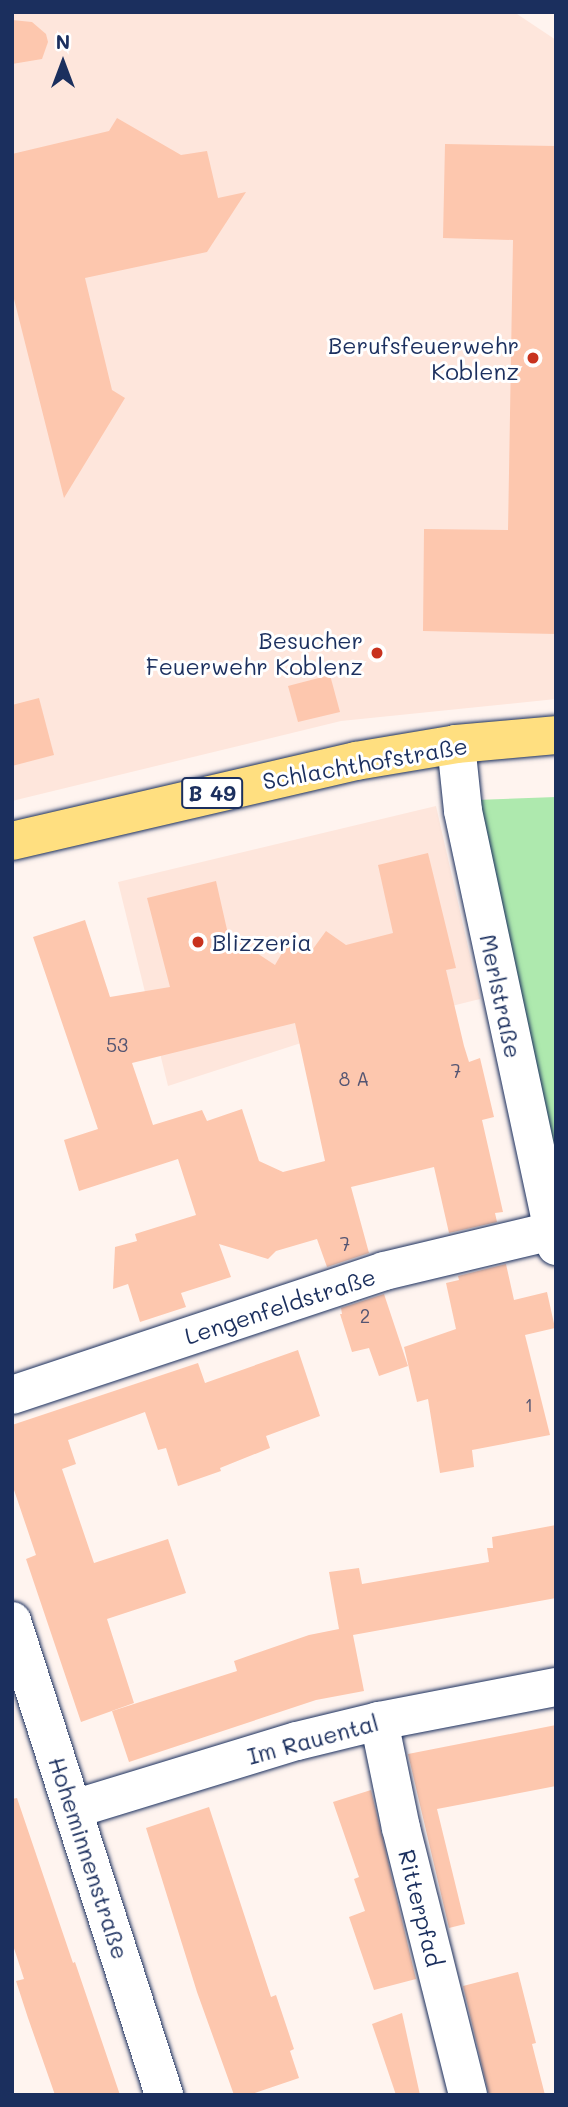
<!DOCTYPE html>
<meta charset="utf-8">
<style>
body{margin:0}
#map{position:relative;width:568px;height:2107px;overflow:hidden;background:#fff4ef;font-family:Mali,sans-serif}
div>[style]{position:absolute}
.built>*{inset:0;background:#fee6dc}
.green>*{inset:0;background:#aee9ae}
.building>*{inset:0;background:#fdc7ae}
.roads{filter:drop-shadow(0 0 2px #1b2f5e) drop-shadow(0 0 2px #1b2f5e)}
.minor>*{height:38px;margin:-19px;padding:0 19px;transform-origin:19px;border-radius:19px;background:#fff}
.major>*{height:38px;margin:-19px;padding:0 19px;transform-origin:19px;border-radius:19px;background:#ffdf80}
.dots>*{width:19px;height:19px;translate:-50% -50%;box-sizing:border-box;border:4px solid #fff;border-radius:50%}
span{translate:-50% -50%;white-space:nowrap;text-align:center;line-height:1.15;-webkit-text-stroke:6px #fff;paint-order:stroke}
.number-label{font-size:19px;color:#545572}
.number-label span{-webkit-text-stroke-width:0}
.shield-label span{padding:2px 5px;background:#fff;border:2px solid;border-radius:5px;-webkit-text-stroke-width:0}
.shield-label{font-size:21px;color:#1b2f5e;font-weight:700}
.poi-label{font-size:23px;color:#1b2f5e}
.right{translate:-100% -50%;text-align:right}
.left{translate:0 -50%;text-align:left}
.street-label{font-size:23px;color:#1b2f5e}
.frame{position:absolute;inset:0;border:14px solid #1b2f5e;pointer-events:none}
.north{position:absolute;left:28px;top:28px;width:70px;height:70px;-webkit-text-stroke:5px #fff;paint-order:stroke;rotate:0deg;font-size:19px;font-weight:700;line-height:28px;text-align:center;color:#1b2f5e}
.north::after{content:'';display:block;margin:auto;width:24px;height:32px;background:#1b2f5e;clip-path:polygon(50% 0,100% 100%,50% 72%,0 100%)}
</style>
<div id="map">
<div class="built">
<div style="clip-path:polygon(12px 12px,514px 12px,556px 40px,556px 699px,341px 721px,12px 801px)"></div>
<div style="clip-path:polygon(436px 806px,480px 999px,298px 1044px,168px 1086px,118px 882px)"></div>
</div>
<div class="green">
<div style="clip-path:polygon(556px 797px,556px 1188px,475px 800px)"></div>
</div>
<div class="building">
<div style="clip-path:polygon(12px 20px,32px 22px,46px 34px,48px 42px,42px 59px,12px 64px)"></div>
<div style="clip-path:polygon(117px 118px,181px 155px,207px 151px,218px 198px,246px 192px,207px 252px,85px 278px,112px 390px,125px 398px,64px 498px,12px 291px,12px 154px,109px 131px)"></div>
<div style="clip-path:polygon(445px 144px,556px 146px,556px 634px,423px 631px,424px 529px,508px 530px,513px 240px,443px 238px)"></div>
<div style="clip-path:polygon(330px 675px,340px 712px,298px 722px,288px 686px)"></div>
<div style="clip-path:polygon(39px 698px,54px 755px,12px 766px,12px 705px)"></div>
<div style="clip-path:polygon(evenodd,428px 853px,456px 968px,446px 970px,464px 1046px,469px 1062px,480px 1058px,494px 1117px,482px 1120px,503px 1212px,495px 1213px,497px 1222px,449px 1233px,434px 1167px,351px 1187px,369px 1253px,327px 1267px,317px 1239px,276px 1251px,268px 1259px,219px 1244px,231px 1277px,181px 1293px,186px 1307px,140px 1322px,128px 1284px,113px 1289px,115px 1247px,137px 1241px,135px 1234px,196px 1215px,178px 1159px,79px 1191px,64px 1140px,98px 1129px,33px 937px,85px 920px,110px 997px,170px 987px,147px 898px,216px 881px,228px 934px,275px 965px,289px 941px,310px 953px,326px 931px,346px 945px,393px 933px,378px 865px,428px 853px,295px 1023px,325px 1161px,283px 1172px,259px 1161px,242px 1109px,207px 1121px,202px 1110px,153px 1125px,132px 1063px,295px 1023px)"></div>
<div style="clip-path:polygon(506px 1264px,514px 1300px,547px 1292px,555px 1328px,525px 1335px,550px 1435px,472px 1450px,474px 1467px,440px 1473px,428px 1399px,417px 1402px,404px 1347px,456px 1329px,446px 1283px,459px 1280px,458px 1276px)"></div>
<div style="clip-path:polygon(384px 1294px,408px 1366px,379px 1376px,369px 1348px,352px 1352px,340px 1314px,342px 1314px,341px 1308px)"></div>
<div style="clip-path:polygon(298px 1350px,320px 1416px,266px 1436px,270px 1448px,220px 1468px,221px 1471px,178px 1486px,166px 1448px,158px 1450px,145px 1412px,68px 1440px,76px 1464px,62px 1469px,94px 1563px,168px 1539px,186px 1593px,107px 1619px,134px 1703px,81px 1722px,26px 1559px,36px 1555px,12px 1484px,12px 1425px,198px 1363px,205px 1383px)"></div>
<div style="clip-path:polygon(556px 1525px,556px 1598px,353px 1635px,364px 1691px,316px 1700px,129px 1762px,112px 1711px,237px 1671px,234px 1661px,309px 1635px,339px 1629px,329px 1572px,359px 1568px,362px 1584px,489px 1562px,487px 1548px,493px 1548px,492px 1537px)"></div>
<div style="clip-path:polygon(556px 1725px,556px 1786px,437px 1809px,465px 1924px,449px 1928px,408px 1754px)"></div>
<div style="clip-path:polygon(371px 1790px,416px 1979px,374px 1990px,349px 1917px,365px 1911px,354px 1879px,359px 1877px,333px 1802px)"></div>
<div style="clip-path:polygon(17px 1798px,73px 1963px,75px 1962px,120px 2095px,55px 2095px,28px 2018px,16px 1981px,24px 1979px,12px 1942px,12px 1799px)"></div>
<div style="clip-path:polygon(209px 1807px,271px 1997px,276px 1995px,294px 2049px,290px 2051px,299px 2078px,249px 2095px,234px 2095px,197px 1992px,146px 1828px)"></div>
<div style="clip-path:polygon(518px 1972px,536px 2043px,532px 2044px,545px 2095px,489px 2095px,463px 1986px)"></div>
<div style="clip-path:polygon(402px 2013px,420px 2095px,396px 2095px,372px 2024px)"></div>
</div>
<div class="roads">
<div class="minor">
<div style="left:456px;top:744px;width:67px;rotate:84deg"></div>
<div style="left:463px;top:811px;width:445px;rotate:77.9deg"></div>
<div style="left:12px;top:1395px;width:392px;rotate:-18.4deg"></div>
<div style="left:384px;top:1271px;width:173px;rotate:-13.4deg"></div>
<div style="left:12px;top:1621px;width:498px;rotate:72.2deg"></div>
<div style="left:379px;top:1721px;width:109px;rotate:78.4deg"></div>
<div style="left:401px;top:1828px;width:275px;rotate:75.9deg"></div>
<div style="left:74px;top:1809px;width:233px;rotate:-17deg"></div>
<div style="left:297px;top:1741px;width:84px;rotate:-13.7deg"></div>
<div style="left:379px;top:1721px;width:180px;rotate:-10.9deg"></div>
</div>
<div class="major">
<div style="left:12px;top:841px;width:353px;rotate:-13.1deg"></div>
<div style="left:356px;top:761px;width:101px;rotate:-9.6deg"></div>
<div style="left:456px;top:744px;width:100px;rotate:-5.1deg"></div>
</div>
</div>
<div class="dots">
<div style="left:533px;top:358px;background:#c8321e"></div>
<div style="left:377px;top:653px;background:#c8321e"></div>
<div style="left:198px;top:942px;background:#c8321e"></div>
</div>
<div class="number-label">
<span style="left:117px;top:1045px">53</span>
<span style="left:456px;top:1071px">7</span>
<span style="left:354px;top:1079px">8 A</span>
<span style="left:345px;top:1244px">7</span>
<span style="left:365px;top:1316px">2</span>
<span style="left:529px;top:1405px">1</span>
</div>
<div class="shield-label">
<span style="left:212px;top:793px">B 49</span>
</div>
<div class="poi-label">
<span class="right" style="left:519px;top:358px">Berufsfeuerwehr<br>Koblenz</span>
<span class="right" style="left:363px;top:653px">Besucher<br>Feuerwehr Koblenz</span>
<span class="left" style="left:212px;top:942px">Blizzeria</span>
</div>
<div class="street-label">
<span style="left:365px;top:763px;rotate:-10deg">Schlachthofstraße</span>
<span style="left:501px;top:996px;rotate:78deg">Merlstraße</span>
<span style="left:280px;top:1306px;rotate:-18deg">Lengenfeldstraße</span>
<span style="left:313px;top:1739px;rotate:-15deg">Im Rauental</span>
<span style="left:89px;top:1858px;rotate:72deg">Hoheminnenstraße</span>
<span style="left:421px;top:1908px;rotate:76deg">Ritterpfad</span>
</div>
<div class="frame"></div>
<div class="north">N</div>
</div>
